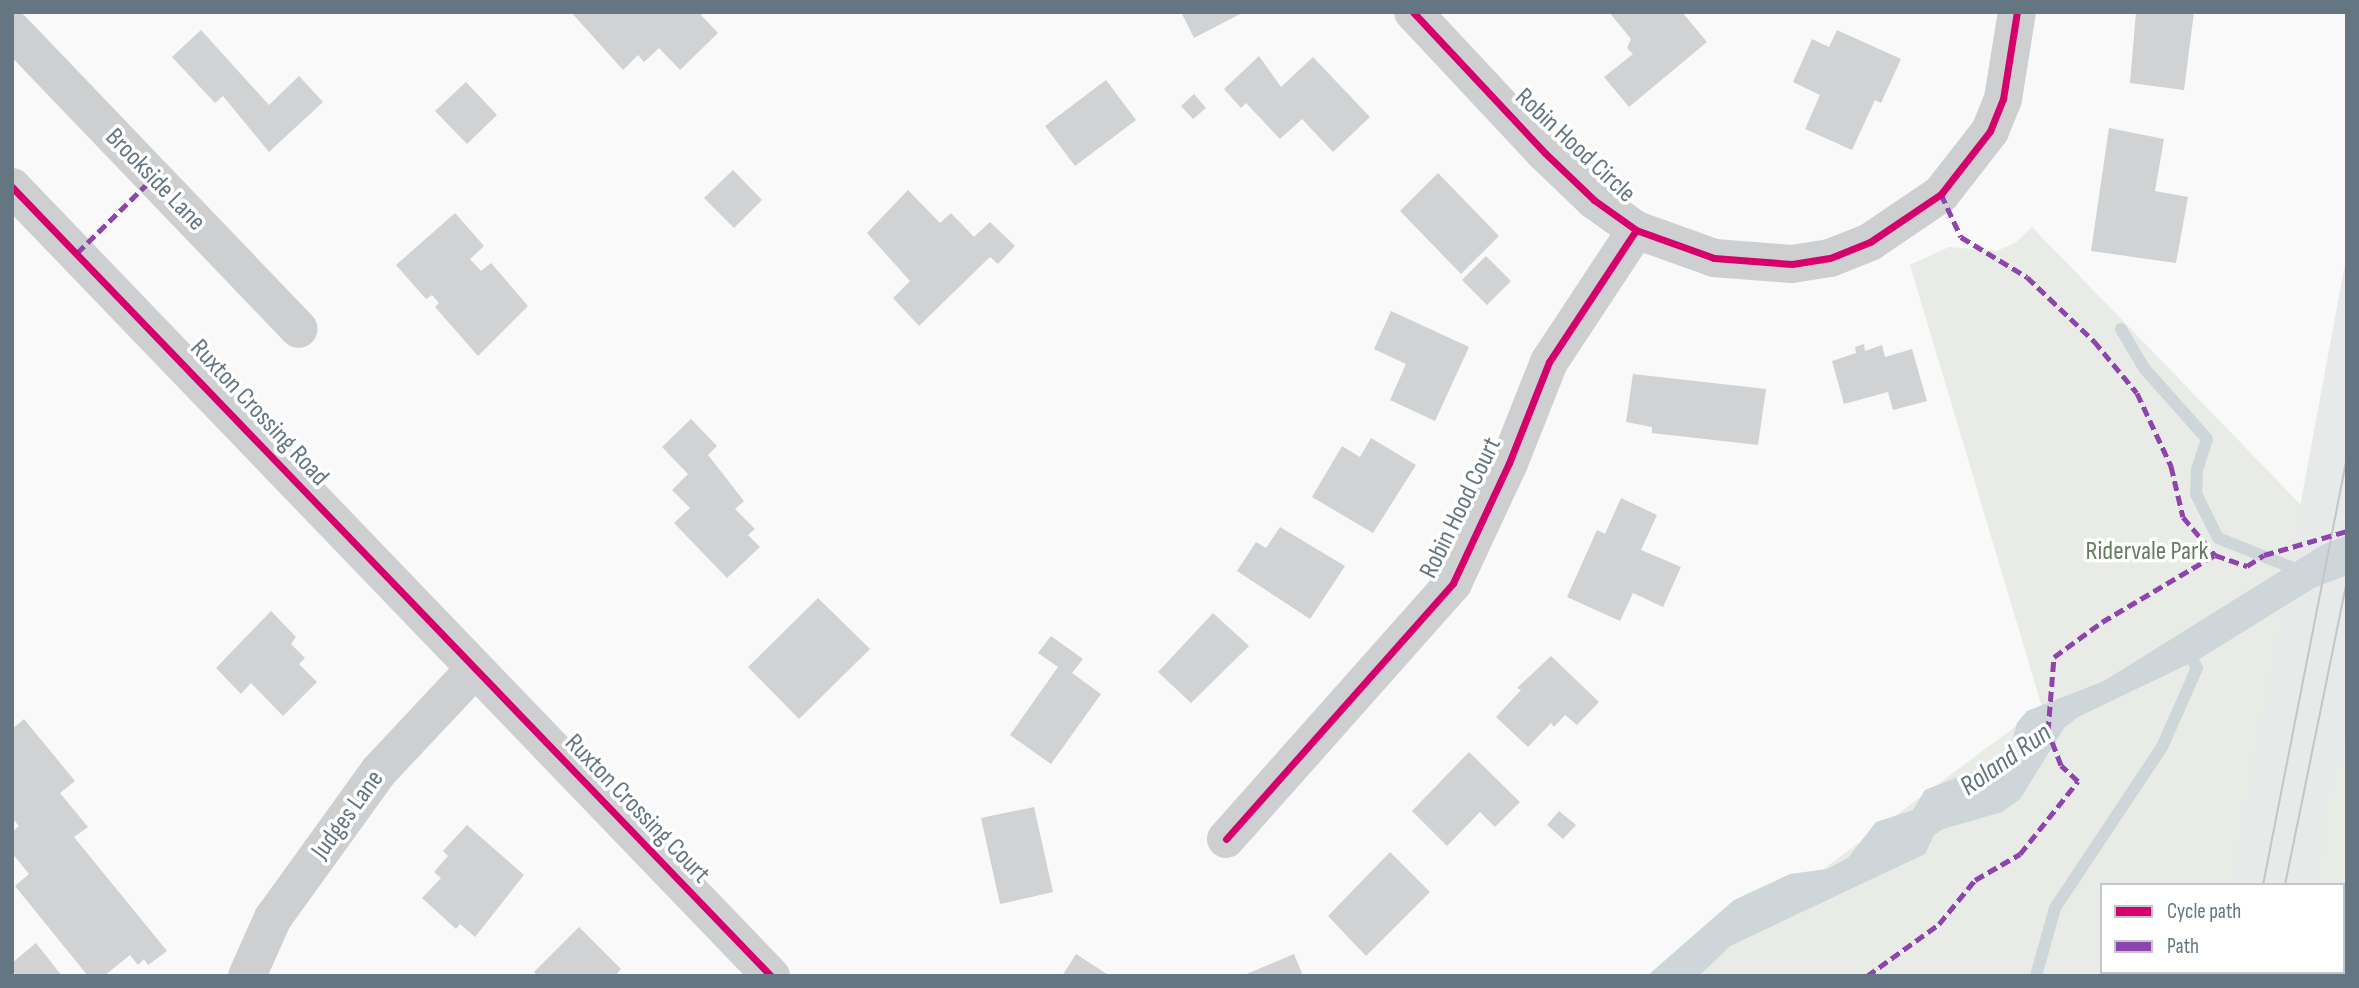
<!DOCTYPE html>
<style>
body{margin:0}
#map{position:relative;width:2359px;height:988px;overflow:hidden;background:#f9f9f9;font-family:"Sofia Sans Condensed",sans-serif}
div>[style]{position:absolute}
.built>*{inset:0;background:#e8e9e9}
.green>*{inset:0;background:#e8ebe6}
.water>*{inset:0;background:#ced6d9}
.stream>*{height:12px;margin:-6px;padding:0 6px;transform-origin:6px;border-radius:6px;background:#ced6d9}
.building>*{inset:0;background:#d0d2d3}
.minor>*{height:38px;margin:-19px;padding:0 19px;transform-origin:19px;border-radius:19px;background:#cecfd0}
.tram>*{height:2px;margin:-1px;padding:0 1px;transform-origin:1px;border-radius:1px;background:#c3c5c6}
.quiet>*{height:5px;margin-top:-2.5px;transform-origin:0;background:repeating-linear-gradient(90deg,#8e44ad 0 10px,transparent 0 15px)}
.cycleway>*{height:7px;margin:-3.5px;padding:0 3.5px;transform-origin:3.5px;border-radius:3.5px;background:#d6006c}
span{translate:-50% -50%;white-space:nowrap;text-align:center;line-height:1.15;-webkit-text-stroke:7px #fff;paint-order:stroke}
.street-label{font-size:26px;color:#657683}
.park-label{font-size:26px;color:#687a64}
.water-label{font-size:28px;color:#60757c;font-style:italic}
.frame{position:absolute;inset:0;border:14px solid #657683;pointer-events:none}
.legend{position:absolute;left:2100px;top:883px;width:245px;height:91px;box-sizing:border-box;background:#fff;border:2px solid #c1c8cd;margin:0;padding:9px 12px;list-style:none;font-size:21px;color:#657683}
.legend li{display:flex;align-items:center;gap:14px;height:35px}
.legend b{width:35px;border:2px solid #c1c8cd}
</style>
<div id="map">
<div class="built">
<div style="clip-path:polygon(2347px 253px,2347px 893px,2343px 912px,2343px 885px,2230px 885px)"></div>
<div style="clip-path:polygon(2213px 972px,2332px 972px,2212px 976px)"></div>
</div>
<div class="green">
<div style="clip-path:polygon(2032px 227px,2303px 507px,2230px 885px,2102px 885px,2102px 972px,2213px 972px,2212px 976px,1679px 976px,2042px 707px,1910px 265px,1949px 247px,1996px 251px,2015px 243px)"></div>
<div style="clip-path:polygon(2347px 729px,2347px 866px,2343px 925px,2343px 885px,2318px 885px,2328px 799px)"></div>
</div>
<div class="water">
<div style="clip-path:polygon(2347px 535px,2347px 575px,2314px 588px,2201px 658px,2078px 717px,2064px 728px,2020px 799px,2002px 812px,1943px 829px,1934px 835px,1925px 854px,1730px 946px,1699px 976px,1647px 976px,1734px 900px,1790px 874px,1827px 869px,1848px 858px,1876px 822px,1913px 810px,1925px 790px,2007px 758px,2017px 723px,2027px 711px,2104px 681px,2322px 545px)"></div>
</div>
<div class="stream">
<div style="left:2121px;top:329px;width:45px;rotate:59.5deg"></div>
<div style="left:2144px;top:368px;width:95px;rotate:48.4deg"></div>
<div style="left:2207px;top:439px;width:32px;rotate:108deg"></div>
<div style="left:2197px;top:469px;width:25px;rotate:92deg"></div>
<div style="left:2196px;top:494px;width:49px;rotate:63.4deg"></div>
<div style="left:2218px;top:538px;width:92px;rotate:21.8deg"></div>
<div style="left:2036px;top:976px;width:71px;rotate:-74.4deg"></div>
<div style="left:2055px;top:908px;width:193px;rotate:-56.4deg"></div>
<div style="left:2162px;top:747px;width:86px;rotate:-66.1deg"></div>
<div style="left:2197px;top:668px;width:21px;rotate:-119deg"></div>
</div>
<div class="building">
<div style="clip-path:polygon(571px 12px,704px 12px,701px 15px,718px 33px,680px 70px,659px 48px,644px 62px,638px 55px,623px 70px)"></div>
<div style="clip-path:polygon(1181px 12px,1244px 12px,1194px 38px)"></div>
<div style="clip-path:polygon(1609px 12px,1682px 12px,1707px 42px,1629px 107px,1604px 77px,1633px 54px,1627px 48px,1631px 39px)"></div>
<div style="clip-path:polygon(2136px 12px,2194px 12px,2184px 90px,2130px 83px)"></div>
<div style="clip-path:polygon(201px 30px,269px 105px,299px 76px,323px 102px,269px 152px,223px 96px,215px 103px,172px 57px)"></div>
<div style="clip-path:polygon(1837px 30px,1901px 59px,1881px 103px,1875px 100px,1852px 150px,1805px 129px,1820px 95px,1793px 82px,1812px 39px,1829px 47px)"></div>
<div style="clip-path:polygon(1259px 56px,1281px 87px,1313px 57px,1370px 117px,1333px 152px,1302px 119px,1280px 139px,1246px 103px,1241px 108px,1224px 89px)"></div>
<div style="clip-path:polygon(1106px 80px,1136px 120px,1075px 166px,1045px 126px)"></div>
<div style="clip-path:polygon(466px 82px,497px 115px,467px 144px,435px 111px)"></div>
<div style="clip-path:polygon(1194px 94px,1206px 108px,1193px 119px,1181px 106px)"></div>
<div style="clip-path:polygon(2109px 128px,2164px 139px,2155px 191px,2188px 197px,2176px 263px,2091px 251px)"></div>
<div style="clip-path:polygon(733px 170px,762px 200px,734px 228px,704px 198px)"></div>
<div style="clip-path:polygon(1438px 173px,1499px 236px,1461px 274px,1400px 211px)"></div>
<div style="clip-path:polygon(908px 190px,940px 223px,951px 213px,974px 237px,990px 222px,1015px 246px,998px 264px,990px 257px,919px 326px,893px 298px,910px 281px,867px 233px)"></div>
<div style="clip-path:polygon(455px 213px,484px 246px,470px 259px,481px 271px,491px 263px,528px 306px,478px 356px,435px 307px,439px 303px,432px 295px,426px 299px,396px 265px)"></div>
<div style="clip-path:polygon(1486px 256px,1511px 281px,1487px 305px,1462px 280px)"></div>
<div style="clip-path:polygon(1391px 311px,1469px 347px,1435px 421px,1390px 400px,1406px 364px,1374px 349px)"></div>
<div style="clip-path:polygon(1864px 344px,1865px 351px,1882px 345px,1885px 357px,1912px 349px,1927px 401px,1893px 410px,1888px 392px,1844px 404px,1832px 361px,1856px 353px,1855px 347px)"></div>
<div style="clip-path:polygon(1633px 374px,1766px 389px,1758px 445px,1652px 433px,1652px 427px,1626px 422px)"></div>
<div style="clip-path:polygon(691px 419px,717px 446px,708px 455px,744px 501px,735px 509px,755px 529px,748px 535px,760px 547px,727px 578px,674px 523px,690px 508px,672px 490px,688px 474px,662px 447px)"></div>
<div style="clip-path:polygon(1371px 438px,1416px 465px,1373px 533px,1312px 497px,1342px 446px,1360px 457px)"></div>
<div style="clip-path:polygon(1621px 498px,1657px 515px,1641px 550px,1681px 567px,1663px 607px,1633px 593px,1620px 621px,1567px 597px,1597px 530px,1605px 534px)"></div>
<div style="clip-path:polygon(1280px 527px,1345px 566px,1310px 619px,1237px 571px,1256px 542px,1266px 548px)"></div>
<div style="clip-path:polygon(818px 598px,870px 649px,799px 719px,748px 667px)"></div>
<div style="clip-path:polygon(271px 611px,296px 637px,291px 644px,305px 658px,299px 664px,317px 682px,283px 716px,251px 683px,241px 694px,216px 668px)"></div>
<div style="clip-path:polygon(1213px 613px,1249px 646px,1191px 703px,1158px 672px)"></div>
<div style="clip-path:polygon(1051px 636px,1083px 659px,1072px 673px,1101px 694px,1051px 764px,1010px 735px,1058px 667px,1038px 653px)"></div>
<div style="clip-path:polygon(1551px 656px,1599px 702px,1577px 725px,1565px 715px,1554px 727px,1551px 723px,1528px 747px,1496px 717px,1521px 690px,1517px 688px)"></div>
<div style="clip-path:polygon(24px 719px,75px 781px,60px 793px,88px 827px,74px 837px,167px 951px,148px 965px,144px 959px,138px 965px,130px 955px,104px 976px,88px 976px,15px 886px,29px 874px,12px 853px,12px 832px,19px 826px,12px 818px,12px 729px)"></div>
<div style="clip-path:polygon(1469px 752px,1520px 802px,1495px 827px,1480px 812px,1447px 846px,1412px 811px)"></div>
<div style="clip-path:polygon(1034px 807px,1053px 892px,1000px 904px,981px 818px)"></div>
<div style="clip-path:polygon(1559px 811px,1576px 825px,1563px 839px,1547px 825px)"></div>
<div style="clip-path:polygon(467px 825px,524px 875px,475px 937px,460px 924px,456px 929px,422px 898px,441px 878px,434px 872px,448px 856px,443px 851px)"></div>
<div style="clip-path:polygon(1390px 852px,1430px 892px,1366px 956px,1328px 916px)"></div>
<div style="clip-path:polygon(579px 927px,621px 969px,615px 976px,538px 976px,534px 972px)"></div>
<div style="clip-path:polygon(36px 943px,62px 976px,17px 976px,12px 970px,12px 963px)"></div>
<div style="clip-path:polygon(1076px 954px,1110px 976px,1062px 976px)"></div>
<div style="clip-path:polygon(1294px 954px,1303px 976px,1242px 976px)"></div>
</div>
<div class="minor">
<div style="left:1413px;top:12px;width:193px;rotate:46.9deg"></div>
<div style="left:1545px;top:153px;width:68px;rotate:43.8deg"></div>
<div style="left:1594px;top:200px;width:52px;rotate:35.5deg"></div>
<div style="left:1636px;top:230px;width:83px;rotate:19.7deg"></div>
<div style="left:1714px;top:258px;width:78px;rotate:4.4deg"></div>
<div style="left:1792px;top:264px;width:38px;rotate:-9deg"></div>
<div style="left:1830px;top:258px;width:43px;rotate:-21.8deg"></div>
<div style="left:1870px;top:242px;width:86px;rotate:-34.1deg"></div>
<div style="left:1941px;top:194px;width:80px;rotate:-52.1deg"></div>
<div style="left:1990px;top:131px;width:35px;rotate:-68deg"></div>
<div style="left:2003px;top:99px;width:88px;rotate:-80.9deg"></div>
<div style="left:12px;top:30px;width:414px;rotate:46.2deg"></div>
<div style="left:12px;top:187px;width:1095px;rotate:46.11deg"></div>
<div style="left:1226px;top:839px;width:342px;rotate:-48.4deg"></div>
<div style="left:1453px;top:583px;width:132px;rotate:-65deg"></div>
<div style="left:1509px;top:463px;width:109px;rotate:-68.4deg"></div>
<div style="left:1549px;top:362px;width:158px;rotate:-56.6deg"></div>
<div style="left:247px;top:976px;width:64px;rotate:-65.9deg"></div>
<div style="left:273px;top:918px;width:181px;rotate:-54.2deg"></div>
<div style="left:379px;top:771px;width:137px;rotate:-46.8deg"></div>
</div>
<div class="tram">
<div style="left:2263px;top:885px;width:435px;rotate:-78.9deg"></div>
<div style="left:2285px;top:885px;width:310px;rotate:-78.5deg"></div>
<div style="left:2241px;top:976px;width:4px;rotate:-76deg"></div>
<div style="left:2264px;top:976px;width:4px;rotate:-76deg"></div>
</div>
<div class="quiet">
<div style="left:1941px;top:194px;width:47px;rotate:65.1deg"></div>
<div style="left:1961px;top:237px;width:77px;rotate:31.2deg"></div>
<div style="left:2027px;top:277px;width:93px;rotate:43.7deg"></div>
<div style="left:2094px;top:341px;width:67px;rotate:50.4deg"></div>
<div style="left:2137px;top:393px;width:81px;rotate:65deg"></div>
<div style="left:2171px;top:466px;width:52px;rotate:76.8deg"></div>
<div style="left:2183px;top:517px;width:50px;rotate:49.9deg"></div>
<div style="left:2215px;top:555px;width:34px;rotate:19deg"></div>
<div style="left:2247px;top:566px;width:20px;rotate:-33deg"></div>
<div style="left:2264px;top:555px;width:86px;rotate:-16.1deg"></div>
<div style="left:77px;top:253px;width:107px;rotate:-44.6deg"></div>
<div style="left:1867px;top:976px;width:89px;rotate:-35.8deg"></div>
<div style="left:1939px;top:924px;width:57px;rotate:-50.7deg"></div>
<div style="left:1975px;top:880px;width:52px;rotate:-30deg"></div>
<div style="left:2020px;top:854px;width:93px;rotate:-51.5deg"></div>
<div style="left:2078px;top:781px;width:23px;rotate:-137deg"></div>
<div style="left:2061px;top:765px;width:36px;rotate:-111deg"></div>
<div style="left:2048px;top:731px;width:74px;rotate:-85.4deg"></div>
<div style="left:2054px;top:657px;width:59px;rotate:-36.1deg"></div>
<div style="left:2102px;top:622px;width:131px;rotate:-30.7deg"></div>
</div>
<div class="cycleway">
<div style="left:1413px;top:12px;width:193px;rotate:46.9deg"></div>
<div style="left:1545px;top:153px;width:68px;rotate:43.8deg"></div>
<div style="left:1594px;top:200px;width:52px;rotate:35.5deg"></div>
<div style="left:1636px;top:230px;width:83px;rotate:19.7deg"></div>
<div style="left:1714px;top:258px;width:78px;rotate:4.4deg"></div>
<div style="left:1792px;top:264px;width:38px;rotate:-9deg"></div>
<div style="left:1830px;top:258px;width:43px;rotate:-21.8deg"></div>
<div style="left:1870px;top:242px;width:86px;rotate:-34.1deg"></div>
<div style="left:1941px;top:194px;width:80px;rotate:-52.1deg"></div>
<div style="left:1990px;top:131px;width:35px;rotate:-68deg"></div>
<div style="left:2003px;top:99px;width:88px;rotate:-80.9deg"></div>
<div style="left:12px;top:187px;width:1095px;rotate:46.11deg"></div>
<div style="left:1226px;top:839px;width:342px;rotate:-48.4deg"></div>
<div style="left:1453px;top:583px;width:132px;rotate:-65deg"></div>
<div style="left:1509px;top:463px;width:109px;rotate:-68.4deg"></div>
<div style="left:1549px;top:362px;width:158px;rotate:-56.6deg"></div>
</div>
<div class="street-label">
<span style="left:1575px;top:146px;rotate:43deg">Robin Hood Circle</span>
<span style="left:155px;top:180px;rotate:46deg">Brookside Lane</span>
<span style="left:259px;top:413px;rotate:47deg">Ruxton Crossing Road</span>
<span style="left:1461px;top:508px;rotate:-64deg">Robin Hood Court</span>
<span style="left:637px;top:809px;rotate:46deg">Ruxton Crossing Court</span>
<span style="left:348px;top:815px;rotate:-54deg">Judges Lane</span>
</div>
<div class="park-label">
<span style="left:2147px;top:552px">Ridervale Park</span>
</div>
<div class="water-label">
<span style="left:2006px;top:760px;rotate:-35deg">Roland Run</span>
</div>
<div class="frame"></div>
<ul class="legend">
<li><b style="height:9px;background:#d6006c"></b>Cycle path</li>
<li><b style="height:9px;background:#8e44ad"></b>Path</li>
</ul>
</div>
